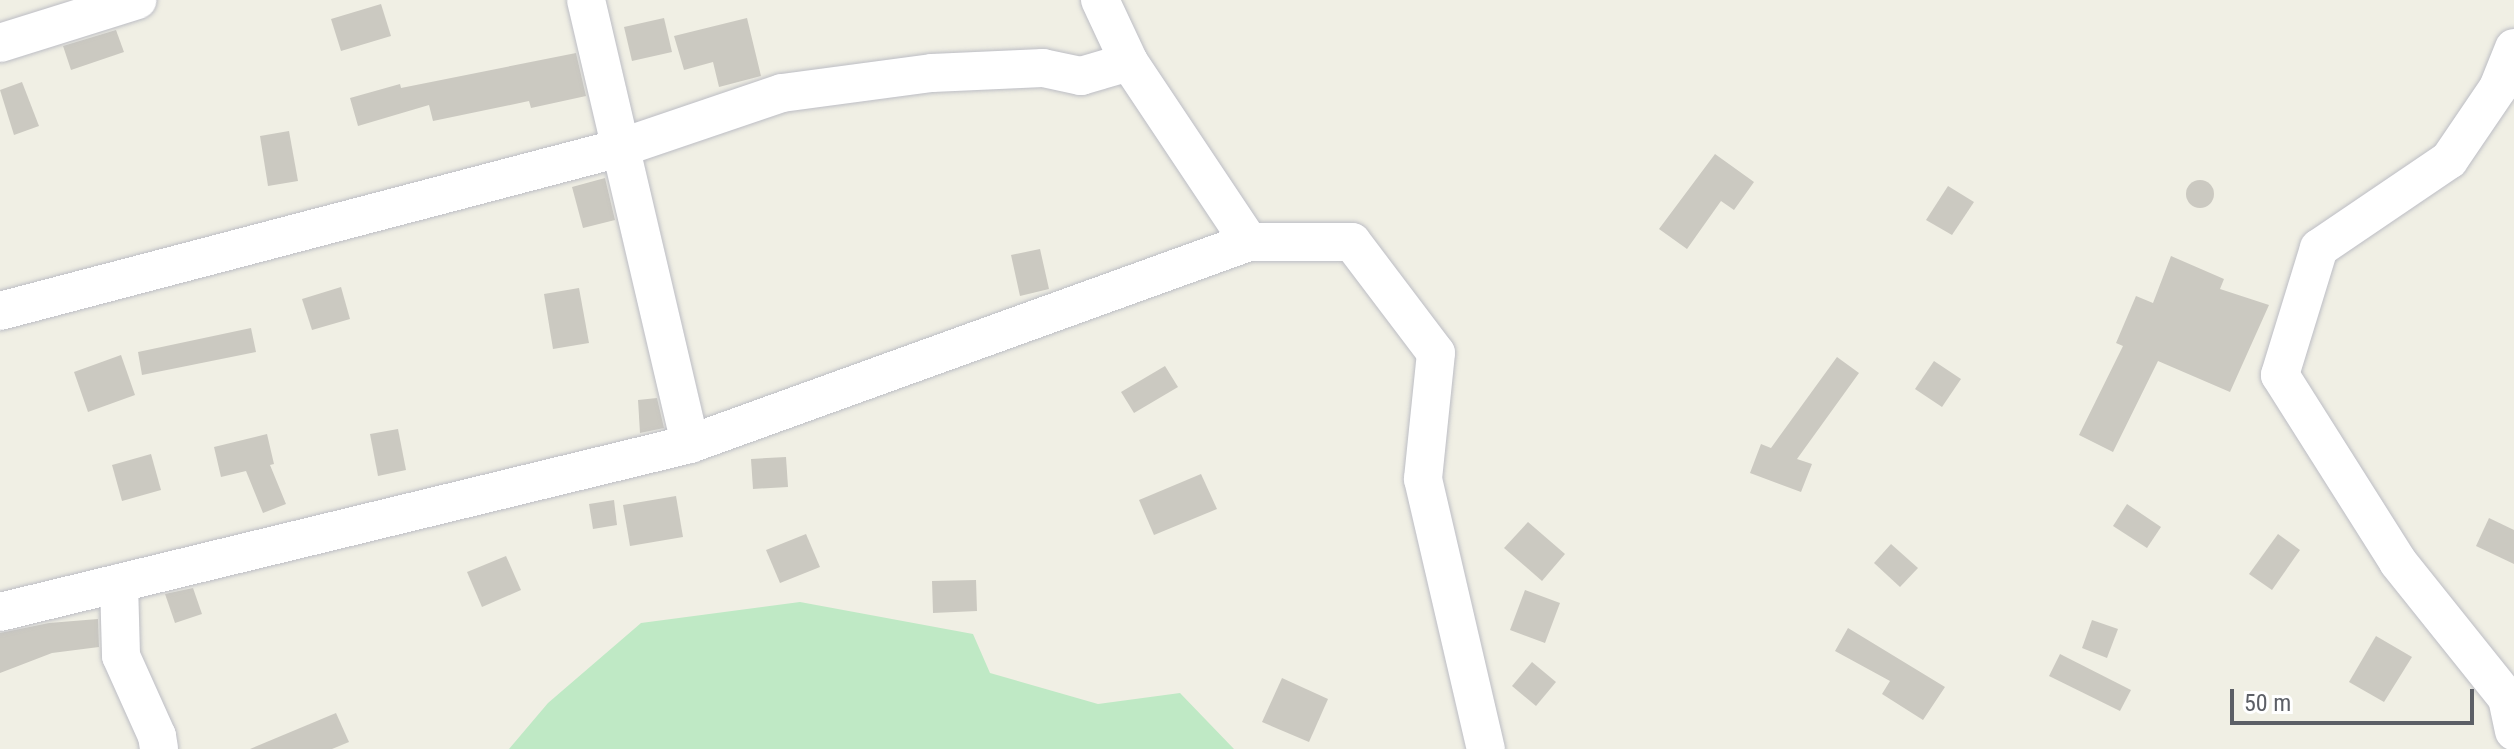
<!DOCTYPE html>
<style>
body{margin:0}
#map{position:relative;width:2514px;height:749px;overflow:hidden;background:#f0efe4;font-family:"Roboto Condensed",sans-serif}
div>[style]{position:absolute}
.green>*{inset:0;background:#bfe9c5}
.building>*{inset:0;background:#cbc9c1}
.round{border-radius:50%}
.roads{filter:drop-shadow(0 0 2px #bcbdc4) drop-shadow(0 0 2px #bcbdc4)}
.minor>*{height:38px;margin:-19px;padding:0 19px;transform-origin:19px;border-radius:19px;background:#fff}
span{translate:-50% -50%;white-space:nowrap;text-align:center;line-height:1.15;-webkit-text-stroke:8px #fff;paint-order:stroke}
.scale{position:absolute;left:2230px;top:689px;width:244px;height:36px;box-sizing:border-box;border:4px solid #5c5f66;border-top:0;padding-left:10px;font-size:24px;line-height:28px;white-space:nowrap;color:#5c5f66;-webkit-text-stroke:6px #fff;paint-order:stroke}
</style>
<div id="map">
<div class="green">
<div style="clip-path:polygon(800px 602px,973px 634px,990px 673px,1098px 704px,1180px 693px,1234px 749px,509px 749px,548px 703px,641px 623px)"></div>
</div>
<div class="building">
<div style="clip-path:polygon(381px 4px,391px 36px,341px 51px,331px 19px)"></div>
<div style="clip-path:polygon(664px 18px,672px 52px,632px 61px,624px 27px)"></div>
<div style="clip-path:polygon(747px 18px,761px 76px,719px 87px,713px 62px,684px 70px,674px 36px)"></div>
<div style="clip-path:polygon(116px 30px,124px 52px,71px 70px,63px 46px)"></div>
<div style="clip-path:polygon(576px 53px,586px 96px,531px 108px,529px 101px,433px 121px,429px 105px,358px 126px,350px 98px,400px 84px,401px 88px)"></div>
<div style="clip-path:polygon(22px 82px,39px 126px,14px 135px,0 90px)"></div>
<div style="clip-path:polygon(289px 131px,298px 181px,268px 186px,260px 136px)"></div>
<div style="clip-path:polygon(1715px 154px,1754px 182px,1734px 210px,1721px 201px,1687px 249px,1659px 229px)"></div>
<div style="clip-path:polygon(605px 178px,615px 220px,583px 228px,572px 187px)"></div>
<div class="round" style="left:2186px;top:180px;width:28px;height:28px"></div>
<div style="clip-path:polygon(1948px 186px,1974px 202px,1952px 235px,1926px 220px)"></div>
<div style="clip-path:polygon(1040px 249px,1049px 289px,1020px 296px,1011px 255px)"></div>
<div style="clip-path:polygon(2171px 256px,2224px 279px,2220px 289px,2269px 305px,2230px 392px,2158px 361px,2113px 452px,2079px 435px,2123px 346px,2116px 343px,2136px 296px,2153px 303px)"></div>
<div style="clip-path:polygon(341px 287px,350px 319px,312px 330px,302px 299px)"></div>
<div style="clip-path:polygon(579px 288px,589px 343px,553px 349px,544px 294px)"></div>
<div style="clip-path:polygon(251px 328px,256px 352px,142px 375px,138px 352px)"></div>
<div style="clip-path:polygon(121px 355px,135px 395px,88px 412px,74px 372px)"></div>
<div style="clip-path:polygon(1837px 357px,1859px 373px,1797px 459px,1812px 464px,1801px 492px,1750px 473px,1761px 444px,1771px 448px)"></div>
<div style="clip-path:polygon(1934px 361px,1961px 379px,1942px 407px,1915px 389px)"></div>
<div style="clip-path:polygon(1165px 366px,1178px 387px,1134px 413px,1121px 392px)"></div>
<div style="clip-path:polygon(657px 398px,664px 428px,640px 433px,638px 400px)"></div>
<div style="clip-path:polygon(398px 429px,406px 470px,378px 476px,370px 434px)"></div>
<div style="clip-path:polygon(267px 434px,274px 464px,270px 465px,286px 504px,263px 513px,246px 471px,221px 477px,214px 447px)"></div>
<div style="clip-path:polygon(151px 454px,161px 490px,122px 501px,112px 465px)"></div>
<div style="clip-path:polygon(786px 457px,788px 487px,753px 489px,751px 459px)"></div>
<div style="clip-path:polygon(1201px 474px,1217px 509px,1154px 535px,1139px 500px)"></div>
<div style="clip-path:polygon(676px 496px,683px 537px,630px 546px,623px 505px)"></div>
<div style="clip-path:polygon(614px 500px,617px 525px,593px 529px,589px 504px)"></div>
<div style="clip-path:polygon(2127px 504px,2161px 527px,2147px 548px,2113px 526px)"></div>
<div style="clip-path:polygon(2489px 518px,2514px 530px,2514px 564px,2476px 546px)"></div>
<div style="clip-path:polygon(1528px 522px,1565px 554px,1542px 581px,1504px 548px)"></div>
<div style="clip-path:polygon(806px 534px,820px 567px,780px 583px,766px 550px)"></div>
<div style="clip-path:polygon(2278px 534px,2300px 550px,2272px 590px,2249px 574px)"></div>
<div style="clip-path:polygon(1891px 544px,1918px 568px,1900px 587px,1874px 563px)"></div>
<div style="clip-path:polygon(506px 556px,521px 590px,482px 607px,467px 572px)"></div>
<div style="clip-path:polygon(976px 580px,977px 611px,933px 613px,932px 581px)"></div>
<div style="clip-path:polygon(193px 588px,202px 614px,175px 623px,165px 594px)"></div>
<div style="clip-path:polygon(1525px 590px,1560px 603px,1545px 643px,1510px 630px)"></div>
<div style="clip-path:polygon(98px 619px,99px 647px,52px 653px,0 673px,0 633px,49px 623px)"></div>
<div style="clip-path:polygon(2092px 620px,2118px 629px,2107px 658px,2082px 648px)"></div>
<div style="clip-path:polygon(1848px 628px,1945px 687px,1923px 720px,1882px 694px,1890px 681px,1835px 651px)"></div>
<div style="clip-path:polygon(2376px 636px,2412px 657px,2384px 702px,2349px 682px)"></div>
<div style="clip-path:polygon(2060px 654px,2131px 690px,2120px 711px,2049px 676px)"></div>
<div style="clip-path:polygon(1532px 662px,1556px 682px,1536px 706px,1512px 686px)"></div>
<div style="clip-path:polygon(1282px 678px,1328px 699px,1309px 742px,1262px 722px)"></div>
<div style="clip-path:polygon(336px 713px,349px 742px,332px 749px,250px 749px)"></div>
</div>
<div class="roads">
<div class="minor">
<div style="left:586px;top:0;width:456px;rotate:76.8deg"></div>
<div style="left:1100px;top:0;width:68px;rotate:64.9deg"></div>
<div style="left:1129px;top:62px;width:216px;rotate:56.3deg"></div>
<div style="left:1249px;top:242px;width:103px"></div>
<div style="left:1352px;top:242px;width:139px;rotate:52.9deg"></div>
<div style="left:1436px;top:353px;width:127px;rotate:95.9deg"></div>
<div style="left:1423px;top:479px;width:277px;rotate:76.9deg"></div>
<div style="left:0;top:43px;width:144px;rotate:-17.4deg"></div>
<div style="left:2514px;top:48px;width:43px;rotate:111.8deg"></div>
<div style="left:2498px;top:88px;width:87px;rotate:124.2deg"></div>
<div style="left:2449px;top:160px;width:157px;rotate:145.9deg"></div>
<div style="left:2319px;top:248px;width:133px;rotate:107.1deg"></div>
<div style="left:2280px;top:375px;width:221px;rotate:57.7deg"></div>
<div style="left:2398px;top:562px;width:174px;rotate:51.3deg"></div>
<div style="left:2507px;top:698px;width:34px;rotate:78deg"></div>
<div style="left:0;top:311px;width:641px;rotate:-14.73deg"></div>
<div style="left:620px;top:148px;width:171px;rotate:-18.8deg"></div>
<div style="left:782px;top:93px;width:151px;rotate:-7.6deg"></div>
<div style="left:932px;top:73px;width:111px;rotate:-2.6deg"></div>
<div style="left:1043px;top:68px;width:39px;rotate:12deg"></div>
<div style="left:1081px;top:76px;width:50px;rotate:-16.3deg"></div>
<div style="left:119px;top:583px;width:73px;rotate:88.4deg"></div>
<div style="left:121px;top:656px;width:88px;rotate:65.8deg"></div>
<div style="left:157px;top:736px;width:13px;rotate:81deg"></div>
<div style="left:0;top:612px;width:710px;rotate:-13.68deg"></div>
<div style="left:690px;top:444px;width:594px;rotate:-19.87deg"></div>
</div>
</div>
<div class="scale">50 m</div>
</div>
